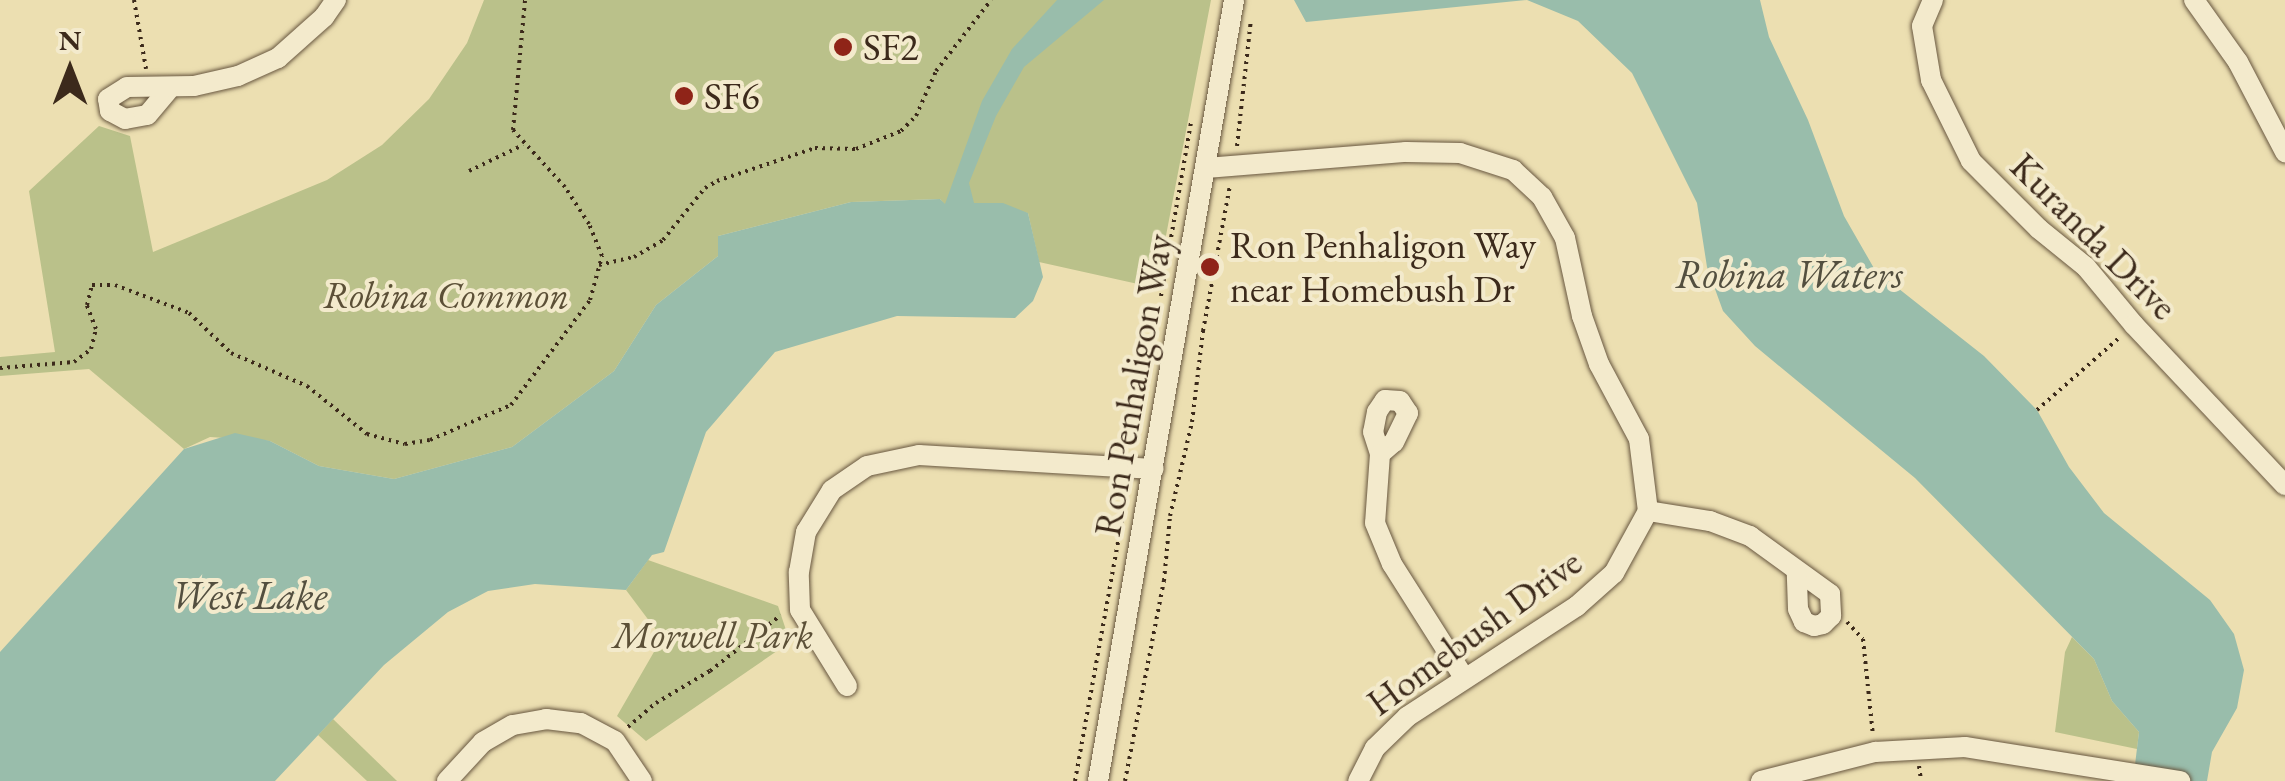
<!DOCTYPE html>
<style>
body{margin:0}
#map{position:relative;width:2285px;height:781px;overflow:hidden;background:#ecdfb1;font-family:"EB Garamond",serif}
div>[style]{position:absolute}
.green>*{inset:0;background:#bac18a}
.water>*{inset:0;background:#99bdab}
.path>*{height:4px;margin-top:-2px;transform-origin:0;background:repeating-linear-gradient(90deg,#3c2a1b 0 2.5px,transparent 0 7.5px)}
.roads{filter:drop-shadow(0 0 2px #685740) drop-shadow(0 0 2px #685740)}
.minor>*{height:20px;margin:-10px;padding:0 10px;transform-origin:10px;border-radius:10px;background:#f3eacc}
.dots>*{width:28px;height:28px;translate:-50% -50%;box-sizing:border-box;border:5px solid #f3eacc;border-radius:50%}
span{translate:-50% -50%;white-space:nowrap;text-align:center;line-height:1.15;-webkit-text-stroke:8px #f3eacc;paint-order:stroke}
.poi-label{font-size:38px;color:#3c2a1b}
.left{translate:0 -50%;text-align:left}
.street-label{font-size:38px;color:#3c2a1b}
.park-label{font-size:38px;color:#5c5037;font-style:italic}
.water-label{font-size:40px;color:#534f3f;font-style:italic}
.north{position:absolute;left:20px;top:20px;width:100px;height:100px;-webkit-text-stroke:8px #f3eacc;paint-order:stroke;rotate:0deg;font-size:28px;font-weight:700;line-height:40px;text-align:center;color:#3c2a1b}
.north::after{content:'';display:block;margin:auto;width:35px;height:45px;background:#3c2a1b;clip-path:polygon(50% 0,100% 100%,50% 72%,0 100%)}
</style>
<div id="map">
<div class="green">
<div style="clip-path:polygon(484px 0,1211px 0,1156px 288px,1039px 262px,1028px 213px,945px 205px,940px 199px,851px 202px,718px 236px,718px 256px,656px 305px,614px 371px,512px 447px,394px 479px,319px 466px,270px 441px,210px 437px,184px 449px,89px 369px,0 376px,0 357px,55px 352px,29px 191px,99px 126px,130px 136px,153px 252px,327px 180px,382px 145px,429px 99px,467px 43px)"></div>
<div style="clip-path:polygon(648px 560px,778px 606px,790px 642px,646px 741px,617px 716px,662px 638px,626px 590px)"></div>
<div style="clip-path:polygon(2072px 637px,2094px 659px,2112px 701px,2139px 732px,2137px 749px,2055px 732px,2065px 652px)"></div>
<div style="clip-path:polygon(333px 719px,397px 781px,367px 781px,318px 735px)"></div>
</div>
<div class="water">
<div style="clip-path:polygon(1057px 0,1104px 0,1024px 67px,996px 116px,969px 183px,974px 203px,1003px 203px,1028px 213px,1043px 277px,1033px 301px,1015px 318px,897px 316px,775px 352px,706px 432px,664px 552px,652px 555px,626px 590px,535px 584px,488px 591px,448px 612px,384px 665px,275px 781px,0 781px,0 652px,184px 449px,235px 433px,270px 441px,319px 466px,394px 479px,512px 447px,614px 371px,656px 305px,718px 256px,718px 236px,851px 202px,940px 199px,945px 204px,982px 101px,1012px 49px)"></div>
<div style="clip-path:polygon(1294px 0,1760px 0,1769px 37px,1808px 120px,1844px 216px,1875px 270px,1984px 356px,2037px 410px,2069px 467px,2104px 513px,2210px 600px,2234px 634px,2244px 670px,2237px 708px,2212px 752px,2207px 781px,2133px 781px,2139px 732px,2112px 701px,2094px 659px,1915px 478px,1755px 346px,1723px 311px,1707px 267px,1697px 203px,1632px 73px,1578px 21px,1527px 0,1306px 22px)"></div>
</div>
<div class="path">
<div style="left:134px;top:0;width:70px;rotate:80.1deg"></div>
<div style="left:1237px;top:146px;width:127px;rotate:-83.7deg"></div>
<div style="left:469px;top:171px;width:60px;rotate:-25.7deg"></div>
<div style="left:599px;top:265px;width:36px;rotate:-13deg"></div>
<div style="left:634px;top:257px;width:34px;rotate:-30deg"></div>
<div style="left:663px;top:240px;width:67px;rotate:-51.1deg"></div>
<div style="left:705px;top:188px;width:14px;rotate:-30deg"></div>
<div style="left:717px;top:181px;width:103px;rotate:-18.6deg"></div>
<div style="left:815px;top:148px;width:41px;rotate:1.4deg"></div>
<div style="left:856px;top:149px;width:48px;rotate:-21.8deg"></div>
<div style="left:901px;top:131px;width:21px;rotate:-45deg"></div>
<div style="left:916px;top:116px;width:49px;rotate:-66deg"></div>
<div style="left:936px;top:71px;width:90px;rotate:-52.2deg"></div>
<div style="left:1161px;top:296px;width:176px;rotate:-80.2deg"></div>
<div style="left:0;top:368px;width:74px;rotate:-4.6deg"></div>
<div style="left:74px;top:362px;width:21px;rotate:-37deg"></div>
<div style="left:91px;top:349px;width:21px;rotate:-76deg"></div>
<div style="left:96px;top:329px;width:26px;rotate:-111deg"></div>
<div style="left:87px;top:305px;width:21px;rotate:-76deg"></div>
<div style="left:92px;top:285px;width:23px"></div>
<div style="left:115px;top:285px;width:79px;rotate:20.7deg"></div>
<div style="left:189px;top:313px;width:58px;rotate:43.6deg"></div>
<div style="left:231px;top:353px;width:83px;rotate:23.5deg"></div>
<div style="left:307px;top:386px;width:77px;rotate:38.7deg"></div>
<div style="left:367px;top:434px;width:39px;rotate:15deg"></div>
<div style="left:405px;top:444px;width:25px;rotate:-9deg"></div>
<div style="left:430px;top:440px;width:88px;rotate:-23.4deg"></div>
<div style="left:511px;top:405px;width:131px;rotate:-53deg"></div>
<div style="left:590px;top:300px;width:46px;rotate:-74.7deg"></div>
<div style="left:602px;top:256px;width:35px;rotate:-112deg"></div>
<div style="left:589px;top:224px;width:44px;rotate:-123deg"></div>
<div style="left:565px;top:187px;width:77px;rotate:-132.4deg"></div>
<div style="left:513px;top:130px;width:131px;rotate:-84.7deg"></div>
<div style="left:2037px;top:410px;width:109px;rotate:-41.3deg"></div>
<div style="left:1847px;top:622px;width:23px;rotate:47deg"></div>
<div style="left:1863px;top:639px;width:97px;rotate:84.1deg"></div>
<div style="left:628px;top:727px;width:37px;rotate:-41deg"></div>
<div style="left:656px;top:703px;width:63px;rotate:-30.7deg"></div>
<div style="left:710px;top:671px;width:90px;rotate:-38.3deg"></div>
<div style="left:1919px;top:766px;width:15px;rotate:82deg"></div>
<div style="left:1075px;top:781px;width:301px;rotate:-79.8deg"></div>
<div style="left:1125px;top:781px;width:204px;rotate:-79deg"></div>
<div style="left:1164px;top:581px;width:65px;rotate:-84.7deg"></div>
<div style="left:1170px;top:516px;width:97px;rotate:-76.8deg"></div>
<div style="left:1192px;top:422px;width:92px;rotate:-83.1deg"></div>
<div style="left:1203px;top:331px;width:147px;rotate:-79.5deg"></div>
</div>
<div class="roads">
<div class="minor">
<div style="left:1933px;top:0;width:28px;rotate:113deg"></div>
<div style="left:1922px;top:26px;width:55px;rotate:80.5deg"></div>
<div style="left:1931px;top:80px;width:90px;rotate:63.7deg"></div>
<div style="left:1971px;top:161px;width:96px;rotate:45deg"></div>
<div style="left:2039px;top:229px;width:60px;rotate:39deg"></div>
<div style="left:2086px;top:267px;width:75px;rotate:50.4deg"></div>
<div style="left:2134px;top:325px;width:220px;rotate:46.7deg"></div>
<div style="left:2194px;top:0;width:76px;rotate:54.6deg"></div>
<div style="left:2238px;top:62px;width:102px;rotate:62.4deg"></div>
<div style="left:170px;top:88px;width:35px;rotate:130deg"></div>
<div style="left:147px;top:115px;width:22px;rotate:170deg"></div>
<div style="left:125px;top:119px;width:17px;rotate:-152deg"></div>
<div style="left:110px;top:111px;width:12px;rotate:-99deg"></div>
<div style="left:108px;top:99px;width:22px;rotate:-32deg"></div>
<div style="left:127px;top:87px;width:67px;rotate:-0.9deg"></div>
<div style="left:194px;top:86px;width:45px;rotate:-12.8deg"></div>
<div style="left:238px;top:76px;width:44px;rotate:-24.2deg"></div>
<div style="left:278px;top:58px;width:62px;rotate:-41.7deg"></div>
<div style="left:324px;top:17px;width:21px;rotate:-55deg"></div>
<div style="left:1206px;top:168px;width:201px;rotate:-4.6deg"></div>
<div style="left:1406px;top:152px;width:54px;rotate:1.1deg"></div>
<div style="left:1460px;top:153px;width:56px;rotate:17.8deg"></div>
<div style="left:1513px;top:170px;width:40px;rotate:43deg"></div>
<div style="left:1542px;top:197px;width:47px;rotate:60.7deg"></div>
<div style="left:1565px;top:238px;width:80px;rotate:77.7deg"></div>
<div style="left:1582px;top:316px;width:51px;rotate:70.5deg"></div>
<div style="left:1599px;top:364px;width:85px;rotate:61.9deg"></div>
<div style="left:1639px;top:439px;width:73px;rotate:82.9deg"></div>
<div style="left:1648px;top:511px;width:71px;rotate:118.7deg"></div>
<div style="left:1614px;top:573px;width:50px;rotate:138.3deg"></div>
<div style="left:1577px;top:606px;width:203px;rotate:146.9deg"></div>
<div style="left:1407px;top:717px;width:45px;rotate:135.9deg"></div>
<div style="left:1375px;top:748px;width:37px;rotate:117deg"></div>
<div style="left:1380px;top:454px;width:18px;rotate:-41deg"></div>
<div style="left:1394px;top:442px;width:32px;rotate:-64deg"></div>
<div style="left:1408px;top:413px;width:14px;rotate:-124deg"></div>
<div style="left:1400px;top:401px;width:15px;rotate:-176deg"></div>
<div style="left:1385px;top:400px;width:14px;rotate:124deg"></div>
<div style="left:1377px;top:412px;width:20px;rotate:101deg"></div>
<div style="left:1373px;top:432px;width:23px;rotate:72deg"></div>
<div style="left:1380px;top:454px;width:69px;rotate:94.1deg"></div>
<div style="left:1375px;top:523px;width:44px;rotate:67.5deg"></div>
<div style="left:1392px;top:564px;width:133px;rotate:57.6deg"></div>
<div style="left:1648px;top:511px;width:63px;rotate:9.2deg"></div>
<div style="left:1710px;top:521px;width:43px;rotate:20.6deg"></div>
<div style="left:1750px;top:536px;width:99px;rotate:35.9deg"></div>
<div style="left:1830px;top:594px;width:22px;rotate:87deg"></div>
<div style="left:1831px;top:616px;width:11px;rotate:135deg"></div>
<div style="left:1823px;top:624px;width:9px;rotate:167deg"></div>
<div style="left:1814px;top:626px;width:11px;rotate:-158deg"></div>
<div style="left:1804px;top:622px;width:14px;rotate:-115deg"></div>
<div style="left:1798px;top:609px;width:35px;rotate:-92deg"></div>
<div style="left:847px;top:686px;width:89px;rotate:-121.7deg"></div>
<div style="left:800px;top:610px;width:38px;rotate:-92deg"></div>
<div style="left:799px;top:572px;width:41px;rotate:-80.1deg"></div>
<div style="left:806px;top:532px;width:49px;rotate:-58.2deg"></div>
<div style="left:832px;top:490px;width:42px;rotate:-34.4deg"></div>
<div style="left:867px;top:466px;width:53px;rotate:-11.9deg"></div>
<div style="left:919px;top:455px;width:235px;rotate:3.4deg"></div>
<div style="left:447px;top:781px;width:53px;rotate:-47.3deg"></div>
<div style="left:483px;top:742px;width:34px;rotate:-30deg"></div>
<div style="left:513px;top:725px;width:34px;rotate:-10deg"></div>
<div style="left:546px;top:719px;width:35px;rotate:7deg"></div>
<div style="left:581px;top:723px;width:38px;rotate:28deg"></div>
<div style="left:615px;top:741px;width:48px;rotate:56deg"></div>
<div style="left:1098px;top:781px;width:793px;rotate:-80.12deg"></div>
<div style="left:1761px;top:781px;width:118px;rotate:-14.3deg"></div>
<div style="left:1875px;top:752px;width:90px;rotate:-3.2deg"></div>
<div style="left:1965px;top:747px;width:218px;rotate:9deg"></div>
</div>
</div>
<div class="dots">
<div style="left:843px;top:47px;background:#8f2418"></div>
<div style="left:684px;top:96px;background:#8f2418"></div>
<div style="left:1210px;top:267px;background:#8f2418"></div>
</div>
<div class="poi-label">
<span class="left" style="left:863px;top:47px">SF2</span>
<span class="left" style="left:704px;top:96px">SF6</span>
<span class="left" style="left:1230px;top:267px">Ron Penhaligon Way<br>near Homebush Dr</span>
</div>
<div class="street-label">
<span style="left:2094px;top:236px;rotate:45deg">Kuranda Drive</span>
<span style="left:1133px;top:385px;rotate:-80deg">Ron Penhaligon Way</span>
<span style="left:1474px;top:632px;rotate:-36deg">Homebush Drive</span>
</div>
<div class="park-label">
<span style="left:446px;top:295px">Robina Common</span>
<span style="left:713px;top:635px">Morwell Park</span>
</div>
<div class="water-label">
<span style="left:1789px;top:274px">Robina Waters</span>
<span style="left:249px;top:595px">West Lake</span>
</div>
<div class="north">N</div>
</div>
